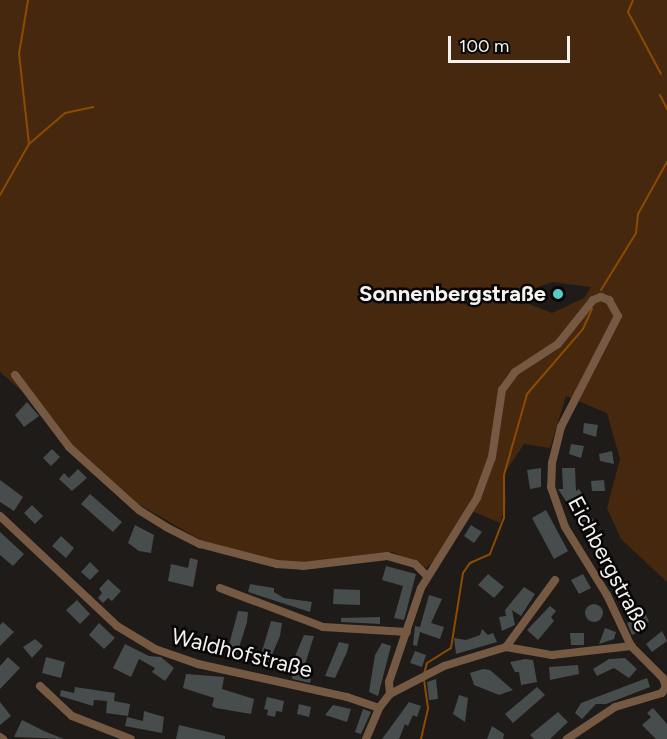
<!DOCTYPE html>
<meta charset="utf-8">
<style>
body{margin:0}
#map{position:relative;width:667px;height:739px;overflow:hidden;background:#1f1b19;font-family:Figtree,sans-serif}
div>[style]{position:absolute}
.green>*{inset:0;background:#46280f}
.stream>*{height:2px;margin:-1px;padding:0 1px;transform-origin:1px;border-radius:1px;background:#8c4b01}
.building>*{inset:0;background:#474c4c}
.round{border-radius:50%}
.street>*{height:8px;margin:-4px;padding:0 4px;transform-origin:4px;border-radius:4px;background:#765942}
.dots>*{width:16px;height:16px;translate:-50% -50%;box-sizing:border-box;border:3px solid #080606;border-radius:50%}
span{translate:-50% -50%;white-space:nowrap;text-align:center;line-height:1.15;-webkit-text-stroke:5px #080606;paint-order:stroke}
.poi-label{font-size:22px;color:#f4f2f0;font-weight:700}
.right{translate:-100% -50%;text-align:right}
.street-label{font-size:22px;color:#f4f2f0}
.scale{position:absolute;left:448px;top:36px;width:122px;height:27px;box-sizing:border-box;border:3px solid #f4f2f0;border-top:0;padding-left:8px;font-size:18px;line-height:21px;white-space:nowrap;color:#f4f2f0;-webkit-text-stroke:4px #080606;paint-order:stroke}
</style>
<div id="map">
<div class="green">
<div style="clip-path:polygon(evenodd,0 0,667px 0,667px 582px,621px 539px,607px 508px,620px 459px,607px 413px,566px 396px,550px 448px,524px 444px,503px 475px,506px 502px,500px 523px,467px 509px,440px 554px,426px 568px,393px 552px,305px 563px,282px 562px,206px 543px,133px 501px,68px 444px,24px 393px,0 372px,0 0,552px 282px,591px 287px,584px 298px,552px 313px,521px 301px,533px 289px,552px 282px)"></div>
</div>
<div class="stream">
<div style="left:633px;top:0;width:13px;rotate:113deg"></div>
<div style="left:628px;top:12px;width:70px;rotate:62deg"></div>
<div style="left:660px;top:95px;width:16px;rotate:63deg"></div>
<div style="left:29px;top:144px;width:48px;rotate:-40.7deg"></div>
<div style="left:65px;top:113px;width:29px;rotate:-12deg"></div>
<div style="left:0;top:195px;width:59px;rotate:-60.4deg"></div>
<div style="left:29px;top:144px;width:91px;rotate:-96.3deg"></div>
<div style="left:19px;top:54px;width:55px;rotate:-80.5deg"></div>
<div style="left:601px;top:290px;width:67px;rotate:-58.4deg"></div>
<div style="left:636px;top:233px;width:19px;rotate:-84deg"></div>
<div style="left:638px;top:214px;width:60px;rotate:-60.9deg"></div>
<div style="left:424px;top:674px;width:11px;rotate:-75deg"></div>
<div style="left:427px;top:663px;width:28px;rotate:-32deg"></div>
<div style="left:451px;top:648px;width:76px;rotate:-80.9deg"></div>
<div style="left:463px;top:573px;width:12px;rotate:-55deg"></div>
<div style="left:470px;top:563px;width:22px;rotate:-24deg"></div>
<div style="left:490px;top:554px;width:39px;rotate:-69deg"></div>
<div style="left:504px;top:518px;width:43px;rotate:-90deg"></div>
<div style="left:504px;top:475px;width:84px;rotate:-74.1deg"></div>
<div style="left:527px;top:394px;width:86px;rotate:-49.3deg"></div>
<div style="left:583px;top:329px;width:22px;rotate:-66deg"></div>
<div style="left:421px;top:739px;width:32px;rotate:-77deg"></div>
<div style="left:428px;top:708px;width:29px;rotate:-98deg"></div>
</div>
<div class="building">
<div style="clip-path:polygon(27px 402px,39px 416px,24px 427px,15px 415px)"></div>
<div style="clip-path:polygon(584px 423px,598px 425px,596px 437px,583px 433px)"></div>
<div style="clip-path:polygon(571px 444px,584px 446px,581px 458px,569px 454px)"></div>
<div style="clip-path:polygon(52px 449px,60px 457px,51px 466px,43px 458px)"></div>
<div style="clip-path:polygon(612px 451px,614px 464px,600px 461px,599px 454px)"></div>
<div style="clip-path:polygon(541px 468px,541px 487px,530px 489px,527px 470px)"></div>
<div style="clip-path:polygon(562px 468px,575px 468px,576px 491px,579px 489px,584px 497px,570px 507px,558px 489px,563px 489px)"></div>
<div style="clip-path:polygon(78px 469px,87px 478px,72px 491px,59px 479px,64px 473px,69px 478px)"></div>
<div style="clip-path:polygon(0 480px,23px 497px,14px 511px,0 502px)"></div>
<div style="clip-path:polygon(604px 480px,605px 491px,592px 491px,591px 481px)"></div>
<div style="clip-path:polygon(90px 494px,122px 522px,113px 532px,81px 504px)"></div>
<div style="clip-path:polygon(32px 505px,43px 516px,35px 524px,24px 513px)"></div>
<div style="clip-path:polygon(546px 510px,568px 551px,554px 559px,532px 518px)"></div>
<div style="clip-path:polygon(590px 515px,596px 524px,584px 532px,578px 522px)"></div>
<div style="clip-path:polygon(135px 525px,154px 535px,151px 553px,139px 551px,128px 543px)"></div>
<div style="clip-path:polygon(471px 525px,482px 532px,474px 543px,464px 536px)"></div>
<div style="clip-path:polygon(0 532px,24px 554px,13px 566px,0 555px)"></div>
<div style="clip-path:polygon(61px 536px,74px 548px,66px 558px,52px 546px)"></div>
<div style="clip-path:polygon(190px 558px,198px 560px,193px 587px,168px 581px,171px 564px,188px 568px)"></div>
<div style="clip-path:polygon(90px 562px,99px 571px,90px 580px,81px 572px)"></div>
<div style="clip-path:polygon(386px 566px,416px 574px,404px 620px,394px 618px,403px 586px,382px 580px)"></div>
<div style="clip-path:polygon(488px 574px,504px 587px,494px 598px,478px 585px)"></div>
<div style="clip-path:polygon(583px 574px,591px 588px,579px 594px,571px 580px)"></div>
<div style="clip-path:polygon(108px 579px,121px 591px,112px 601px,108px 598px,103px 603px,98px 598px,102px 593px,99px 589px)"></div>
<div style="clip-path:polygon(250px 584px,274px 588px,274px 592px,284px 598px,312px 602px,310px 612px,248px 592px)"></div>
<div style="clip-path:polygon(524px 587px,535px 594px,521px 616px,512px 610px,515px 625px,502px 631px,499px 617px,506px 616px,505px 610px)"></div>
<div style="clip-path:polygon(334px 589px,360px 590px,360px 605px,333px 604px)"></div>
<div style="clip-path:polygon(429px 595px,442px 599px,431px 623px,444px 627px,440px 639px,420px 632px,417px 646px,413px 645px,415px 626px,420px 627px)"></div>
<div style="clip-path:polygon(77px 600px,90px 614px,80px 624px,66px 610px)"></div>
<div class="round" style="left:585px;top:604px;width:18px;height:18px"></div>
<div style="clip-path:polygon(550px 606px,556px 611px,551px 617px,554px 621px,538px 640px,527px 630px)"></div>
<div style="clip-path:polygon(238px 611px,248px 612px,247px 622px,236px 657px,226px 656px)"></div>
<div style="clip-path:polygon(646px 615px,649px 622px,642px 625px,644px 630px,632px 635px,627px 623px)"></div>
<div style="clip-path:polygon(380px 617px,380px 624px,341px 622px,341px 618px)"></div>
<div style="clip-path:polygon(271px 621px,282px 623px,280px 636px,269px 662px,259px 661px)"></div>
<div style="clip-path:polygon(3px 622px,14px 632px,0 646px,0 625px)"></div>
<div style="clip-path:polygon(99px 623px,115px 638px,104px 649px,89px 635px)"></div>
<div style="clip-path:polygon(605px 628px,616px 632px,614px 639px,599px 644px)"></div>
<div style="clip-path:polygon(482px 629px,488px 635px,493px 633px,497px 642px,456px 654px,454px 638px,466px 640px,480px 635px)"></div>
<div style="clip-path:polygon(662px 631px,667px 641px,652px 652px,646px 644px)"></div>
<div style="clip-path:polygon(570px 633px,584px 633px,584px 645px,571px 645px)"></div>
<div style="clip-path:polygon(186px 635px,214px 642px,211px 653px,191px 648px,192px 642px,189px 647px,183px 645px)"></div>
<div style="clip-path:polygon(304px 635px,314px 636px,301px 677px,311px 679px,310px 683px,292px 679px,293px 661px)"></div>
<div style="clip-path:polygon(35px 639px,43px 646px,32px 658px,23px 647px)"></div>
<div style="clip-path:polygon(339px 642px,349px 644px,347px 652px,335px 678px,325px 676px)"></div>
<div style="clip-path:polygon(382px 643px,391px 646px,378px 696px,369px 692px,375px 655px)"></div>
<div style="clip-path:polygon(125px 644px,149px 656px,161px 657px,174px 668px,165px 681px,152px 672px,155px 668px,139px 659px,131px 677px,113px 668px)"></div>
<div style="clip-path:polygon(415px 651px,426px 655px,422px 667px,410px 663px)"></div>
<div style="clip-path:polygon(8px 657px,20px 668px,0 689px,0 666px)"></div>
<div style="clip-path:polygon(46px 657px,65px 662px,61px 678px,42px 673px)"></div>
<div style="clip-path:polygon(625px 658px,637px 669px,629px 678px,614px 668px,597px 676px,593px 669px,609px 659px)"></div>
<div style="clip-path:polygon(525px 659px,533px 660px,537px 682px,521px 685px,519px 672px,515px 672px,510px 662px)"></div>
<div style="clip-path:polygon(578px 665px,579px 674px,550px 680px,549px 667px)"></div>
<div style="clip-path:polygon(483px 669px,490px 670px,513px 690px,499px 695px,474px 685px,470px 673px)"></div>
<div style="clip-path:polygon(186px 674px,224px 677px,222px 689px,254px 699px,251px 714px,216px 708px,212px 706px,214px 698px,183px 688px)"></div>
<div style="clip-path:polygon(647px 678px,650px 687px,606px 704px,596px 704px,582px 719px,575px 713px,581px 703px)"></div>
<div style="clip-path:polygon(436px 679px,438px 699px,429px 700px,427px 682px)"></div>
<div style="clip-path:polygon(75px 687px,115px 693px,114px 701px,130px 704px,128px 716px,106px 713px,107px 701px,94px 700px,93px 706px,60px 696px,61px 690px,74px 693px)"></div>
<div style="clip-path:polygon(537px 687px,545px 695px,513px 723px,505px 714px)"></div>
<div style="clip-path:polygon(459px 695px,468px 698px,465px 722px,453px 714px)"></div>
<div style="clip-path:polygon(267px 697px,284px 701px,282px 712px,276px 711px,275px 717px,267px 715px,268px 710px,264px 709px)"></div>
<div style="clip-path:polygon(0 702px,11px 716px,0 725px)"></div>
<div style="clip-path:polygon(409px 702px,421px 706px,417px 717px,413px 715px,408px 726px,405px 724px,399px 739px,382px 739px)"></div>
<div style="clip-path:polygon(299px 704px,311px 707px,309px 717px,297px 714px)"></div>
<div style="clip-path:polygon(333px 705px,351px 709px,347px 722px,325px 715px)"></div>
<div style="clip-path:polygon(653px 708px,667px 724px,667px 739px,656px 739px,642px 725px,651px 717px,647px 713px)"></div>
<div style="clip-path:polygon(363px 709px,371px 712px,361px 734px,355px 732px)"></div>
<div style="clip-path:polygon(144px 711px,164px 717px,162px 733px,125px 726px,127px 717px,143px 721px)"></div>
<div style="clip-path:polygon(558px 712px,568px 722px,550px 739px,534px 739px,530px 735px)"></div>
<div style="clip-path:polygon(22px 720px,44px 731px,64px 739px,14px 737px)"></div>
<div style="clip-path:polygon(179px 725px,225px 736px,225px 739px,176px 739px)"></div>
<div style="clip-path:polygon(492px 726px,504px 734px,503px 739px,487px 739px)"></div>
</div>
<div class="street">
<div style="left:15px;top:375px;width:90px;rotate:53.1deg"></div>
<div style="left:69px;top:447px;width:94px;rotate:42deg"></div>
<div style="left:139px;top:510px;width:32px;rotate:32deg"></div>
<div style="left:166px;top:527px;width:38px;rotate:27deg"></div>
<div style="left:200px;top:544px;width:80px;rotate:14.6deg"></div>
<div style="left:277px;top:564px;width:26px;rotate:4deg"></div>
<div style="left:303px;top:566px;width:85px;rotate:-6.8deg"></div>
<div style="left:387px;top:556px;width:29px;rotate:16deg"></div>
<div style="left:415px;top:564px;width:17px;rotate:45deg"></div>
<div style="left:0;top:516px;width:161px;rotate:43.2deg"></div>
<div style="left:117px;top:626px;width:44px;rotate:31.2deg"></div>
<div style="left:155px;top:649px;width:46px;rotate:19.2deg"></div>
<div style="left:198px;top:664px;width:153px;rotate:12.5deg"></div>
<div style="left:347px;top:697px;width:34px;rotate:19deg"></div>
<div style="left:220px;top:588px;width:110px;rotate:20.7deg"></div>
<div style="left:323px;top:627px;width:84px;rotate:3.4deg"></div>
<div style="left:506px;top:647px;width:83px;rotate:-53.8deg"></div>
<div style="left:40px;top:686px;width:44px;rotate:43.2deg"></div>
<div style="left:72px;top:716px;width:63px;rotate:21.3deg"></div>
<div style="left:390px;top:694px;width:61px;rotate:-27.4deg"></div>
<div style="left:444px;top:666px;width:65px;rotate:-17deg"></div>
<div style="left:506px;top:647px;width:47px;rotate:9.9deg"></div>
<div style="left:552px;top:655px;width:80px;rotate:-6.5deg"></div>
<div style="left:0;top:737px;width:4px;rotate:34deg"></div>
<div style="left:366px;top:739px;width:34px;rotate:-67deg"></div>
<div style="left:379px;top:708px;width:18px;rotate:-52deg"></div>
<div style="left:390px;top:694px;width:12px;rotate:-95deg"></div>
<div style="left:389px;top:682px;width:99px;rotate:-71.2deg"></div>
<div style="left:421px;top:588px;width:106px;rotate:-58.1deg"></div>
<div style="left:477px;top:498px;width:44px;rotate:-69.9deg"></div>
<div style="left:492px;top:457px;width:68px;rotate:-81.5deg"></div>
<div style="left:502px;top:390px;width:22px;rotate:-54deg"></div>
<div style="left:515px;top:372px;width:51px;rotate:-33.1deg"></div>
<div style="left:558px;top:344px;width:56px;rotate:-51.5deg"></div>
<div style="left:593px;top:300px;width:9px;rotate:-21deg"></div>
<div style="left:601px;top:297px;width:9px;rotate:21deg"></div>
<div style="left:609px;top:300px;width:18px;rotate:61deg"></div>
<div style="left:618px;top:316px;width:125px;rotate:117.2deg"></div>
<div style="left:561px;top:427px;width:37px;rotate:104deg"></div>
<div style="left:552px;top:463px;width:24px;rotate:92deg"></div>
<div style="left:551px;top:487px;width:42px;rotate:70.7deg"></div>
<div style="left:565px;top:527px;width:80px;rotate:58.3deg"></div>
<div style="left:607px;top:595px;width:56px;rotate:64.8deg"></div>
<div style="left:631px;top:646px;width:45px;rotate:45deg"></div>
<div style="left:663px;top:678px;width:9px;rotate:72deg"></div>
<div style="left:666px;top:687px;width:7px;rotate:124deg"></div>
<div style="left:662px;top:693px;width:49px;rotate:163.4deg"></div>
<div style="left:615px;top:707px;width:58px;rotate:146.3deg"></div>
</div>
<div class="dots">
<div style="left:558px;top:294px;background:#53cdca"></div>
</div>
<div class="poi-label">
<span class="right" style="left:546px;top:294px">Sonnenbergstraße</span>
</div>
<div class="street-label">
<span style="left:609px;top:564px;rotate:62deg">Eichbergstraße</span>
<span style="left:242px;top:653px;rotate:14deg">Waldhofstraße</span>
</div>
<div class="scale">100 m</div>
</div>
